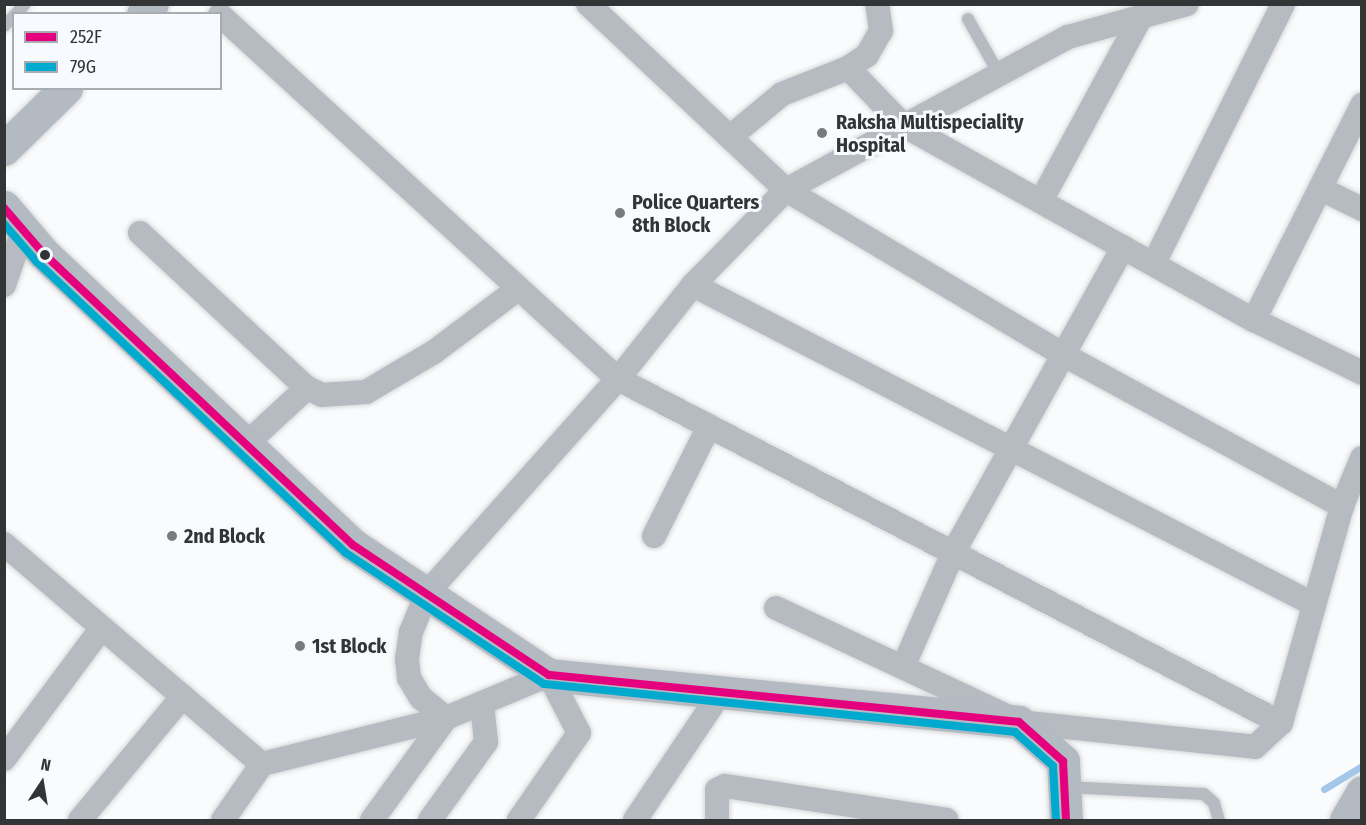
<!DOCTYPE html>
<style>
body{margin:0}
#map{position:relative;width:1366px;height:825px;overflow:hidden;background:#f9fbfd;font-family:"Fira Sans Condensed",sans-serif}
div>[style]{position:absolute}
.stream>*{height:7px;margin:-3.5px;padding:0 3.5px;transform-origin:3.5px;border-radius:3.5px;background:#a2c7e8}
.roads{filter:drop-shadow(0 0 2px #d6d7d8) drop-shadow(0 0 2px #d6d7d8)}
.lane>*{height:12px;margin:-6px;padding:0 6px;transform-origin:6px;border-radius:6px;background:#b6bbc1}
.street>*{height:24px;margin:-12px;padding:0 12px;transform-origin:12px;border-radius:12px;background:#b6bbc1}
.secondary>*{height:33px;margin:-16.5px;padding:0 16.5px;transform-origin:16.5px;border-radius:16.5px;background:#b4bac1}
.bus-1>*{height:8px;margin:-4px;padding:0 4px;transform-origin:4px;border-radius:4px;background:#e5007d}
.bus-2>*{height:8px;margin:-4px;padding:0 4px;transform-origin:4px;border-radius:4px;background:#00a9ce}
.dots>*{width:16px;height:16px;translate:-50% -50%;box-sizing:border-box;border:3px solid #f7fbff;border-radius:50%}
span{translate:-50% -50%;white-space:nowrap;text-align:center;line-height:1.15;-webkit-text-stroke:6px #f7fbff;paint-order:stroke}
.poi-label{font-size:20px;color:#323436;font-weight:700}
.left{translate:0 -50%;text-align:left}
.frame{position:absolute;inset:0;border:6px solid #323436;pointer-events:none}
.legend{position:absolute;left:12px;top:12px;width:210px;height:78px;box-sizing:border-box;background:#f7fbff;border:2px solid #a8abaf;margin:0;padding:8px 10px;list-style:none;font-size:18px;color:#323436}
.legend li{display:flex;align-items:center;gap:12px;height:30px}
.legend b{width:30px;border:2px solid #a8abaf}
.north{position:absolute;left:12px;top:753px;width:60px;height:60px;-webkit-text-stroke:4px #f7fbff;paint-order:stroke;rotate:12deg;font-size:16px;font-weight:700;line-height:24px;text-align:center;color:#323436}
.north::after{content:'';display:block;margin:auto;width:21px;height:27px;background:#323436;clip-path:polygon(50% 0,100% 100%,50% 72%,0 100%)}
</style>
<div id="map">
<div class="stream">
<div style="left:1324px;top:789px;width:44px;rotate:-31.2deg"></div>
</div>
<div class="roads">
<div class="lane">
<div style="left:16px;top:14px;width:13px;rotate:-48deg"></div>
<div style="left:968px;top:19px;width:63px;rotate:60.6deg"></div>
<div style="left:4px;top:26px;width:14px;rotate:-45deg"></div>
<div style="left:1066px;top:787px;width:138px;rotate:2.9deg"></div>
<div style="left:1204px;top:794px;width:13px;rotate:42deg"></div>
<div style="left:1214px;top:803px;width:18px;rotate:74deg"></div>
</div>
<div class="street">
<div style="left:588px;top:4px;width:272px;rotate:43.2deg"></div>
<div style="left:786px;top:190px;width:321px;rotate:30.7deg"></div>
<div style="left:1062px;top:354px;width:319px;rotate:28.5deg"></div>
<div style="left:220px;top:15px;width:539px;rotate:42.45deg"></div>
<div style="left:618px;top:379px;width:747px;rotate:27.42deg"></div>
<div style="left:848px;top:68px;width:23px;rotate:-34deg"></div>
<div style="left:867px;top:55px;width:28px;rotate:-60deg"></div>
<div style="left:881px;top:31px;width:27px;rotate:-98deg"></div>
<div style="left:730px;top:137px;width:67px;rotate:-39.6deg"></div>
<div style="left:782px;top:94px;width:71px;rotate:-21.5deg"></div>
<div style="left:848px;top:68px;width:79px;rotate:46deg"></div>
<div style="left:903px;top:125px;width:402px;rotate:29.1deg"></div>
<div style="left:1254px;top:320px;width:120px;rotate:26.1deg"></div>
<div style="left:1321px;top:189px;width:46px;rotate:26deg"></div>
<div style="left:1041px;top:201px;width:209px;rotate:-61.5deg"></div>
<div style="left:140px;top:233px;width:228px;rotate:42.9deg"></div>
<div style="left:307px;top:388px;width:17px;rotate:25deg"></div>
<div style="left:322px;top:395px;width:44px;rotate:-3.9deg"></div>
<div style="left:366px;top:392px;width:79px;rotate:-30.5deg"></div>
<div style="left:434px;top:352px;width:105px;rotate:-36.9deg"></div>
<div style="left:1154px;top:263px;width:289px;rotate:-63.5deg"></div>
<div style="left:4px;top:285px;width:58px;rotate:-70.9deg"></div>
<div style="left:693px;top:285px;width:697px;rotate:27.23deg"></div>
<div style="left:1254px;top:320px;width:241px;rotate:-63.3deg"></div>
<div style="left:246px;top:444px;width:83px;rotate:-42.6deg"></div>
<div style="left:654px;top:536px;width:123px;rotate:-63.4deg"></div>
<div style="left:4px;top:544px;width:339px;rotate:40.5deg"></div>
<div style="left:262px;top:764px;width:190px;rotate:-14deg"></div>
<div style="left:776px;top:608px;width:268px;rotate:25.1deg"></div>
<div style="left:1019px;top:722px;width:237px;rotate:6deg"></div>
<div style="left:1255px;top:747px;width:35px;rotate:-43deg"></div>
<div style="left:1281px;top:723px;width:225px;rotate:-74.3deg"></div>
<div style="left:1342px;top:506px;width:52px;rotate:-67.4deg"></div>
<div style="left:903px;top:667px;width:124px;rotate:-66.3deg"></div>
<div style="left:953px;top:553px;width:350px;rotate:-60.9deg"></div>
<div style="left:446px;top:718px;width:32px;rotate:-141deg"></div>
<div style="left:421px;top:698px;width:23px;rotate:-121deg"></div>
<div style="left:409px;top:678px;width:19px;rotate:-96deg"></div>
<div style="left:407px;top:659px;width:27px;rotate:-82deg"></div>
<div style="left:411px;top:632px;width:42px;rotate:-67.7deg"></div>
<div style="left:427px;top:593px;width:287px;rotate:-48.3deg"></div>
<div style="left:618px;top:379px;width:120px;rotate:-51.4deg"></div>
<div style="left:693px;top:285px;width:133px;rotate:-45.6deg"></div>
<div style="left:786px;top:190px;width:321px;rotate:-28.5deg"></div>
<div style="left:1068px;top:37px;width:123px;rotate:-15.5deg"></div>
<div style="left:4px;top:759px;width:162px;rotate:-53.3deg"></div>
<div style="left:80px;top:820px;width:161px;rotate:-50.3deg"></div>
<div style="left:223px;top:820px;width:68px;rotate:-55.1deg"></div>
<div style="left:372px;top:820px;width:126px;rotate:-54deg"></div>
<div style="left:446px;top:718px;width:112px;rotate:-22.7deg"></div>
<div style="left:549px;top:675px;width:65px;rotate:62.7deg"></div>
<div style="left:579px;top:733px;width:106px;rotate:124.6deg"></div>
<div style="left:430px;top:820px;width:96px;rotate:-54.3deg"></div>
<div style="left:486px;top:742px;width:39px;rotate:-96deg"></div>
<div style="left:635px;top:820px;width:151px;rotate:-56.1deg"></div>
<div style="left:717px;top:820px;width:30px;rotate:-90deg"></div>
<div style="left:717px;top:790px;width:9px;rotate:-27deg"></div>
<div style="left:725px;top:786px;width:224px;rotate:8.7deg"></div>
</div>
<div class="secondary">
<div style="left:143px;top:14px;width:13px;rotate:-48deg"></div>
<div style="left:4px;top:149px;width:87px;rotate:-44.5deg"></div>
<div style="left:4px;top:207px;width:60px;rotate:49.7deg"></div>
<div style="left:43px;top:253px;width:426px;rotate:43.3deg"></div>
<div style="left:353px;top:545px;width:235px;rotate:33.6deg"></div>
<div style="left:549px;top:675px;width:472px;rotate:5.7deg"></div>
<div style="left:1019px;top:722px;width:59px;rotate:41.6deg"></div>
<div style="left:1063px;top:761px;width:59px;rotate:87.1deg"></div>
<div style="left:1346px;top:820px;width:32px;rotate:-60deg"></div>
</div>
</div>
<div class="bus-1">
<div style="left:4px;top:208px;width:60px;rotate:49.1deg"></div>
<div style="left:43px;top:253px;width:426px;rotate:43.3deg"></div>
<div style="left:353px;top:545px;width:235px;rotate:33.6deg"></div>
<div style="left:549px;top:675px;width:472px;rotate:5.7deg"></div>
<div style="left:1019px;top:722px;width:59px;rotate:41.6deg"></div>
<div style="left:1063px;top:761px;width:59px;rotate:87.1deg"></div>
</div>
<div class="bus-2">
<div style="left:4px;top:224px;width:49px;rotate:49.1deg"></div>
<div style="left:36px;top:261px;width:426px;rotate:43.3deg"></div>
<div style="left:346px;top:553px;width:237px;rotate:33.5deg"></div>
<div style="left:544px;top:684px;width:473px;rotate:5.8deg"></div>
<div style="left:1015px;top:732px;width:51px;rotate:41.8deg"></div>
<div style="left:1053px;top:766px;width:54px;rotate:86.8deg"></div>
</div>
<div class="dots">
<div style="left:822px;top:133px;background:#787a7c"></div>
<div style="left:620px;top:213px;background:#787a7c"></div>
<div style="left:45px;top:255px;background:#323436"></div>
<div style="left:172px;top:536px;background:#787a7c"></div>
<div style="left:300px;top:646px;background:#787a7c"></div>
</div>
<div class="poi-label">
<span class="left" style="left:836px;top:134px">Raksha Multispeciality<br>Hospital</span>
<span class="left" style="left:632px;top:214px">Police Quarters<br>8th Block</span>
<span class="left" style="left:184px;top:536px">2nd Block</span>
<span class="left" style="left:312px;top:646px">1st Block</span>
</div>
<div class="frame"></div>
<ul class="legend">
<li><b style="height:8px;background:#e5007d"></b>252F</li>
<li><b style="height:8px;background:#00a9ce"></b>79G</li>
</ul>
<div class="north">N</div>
</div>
